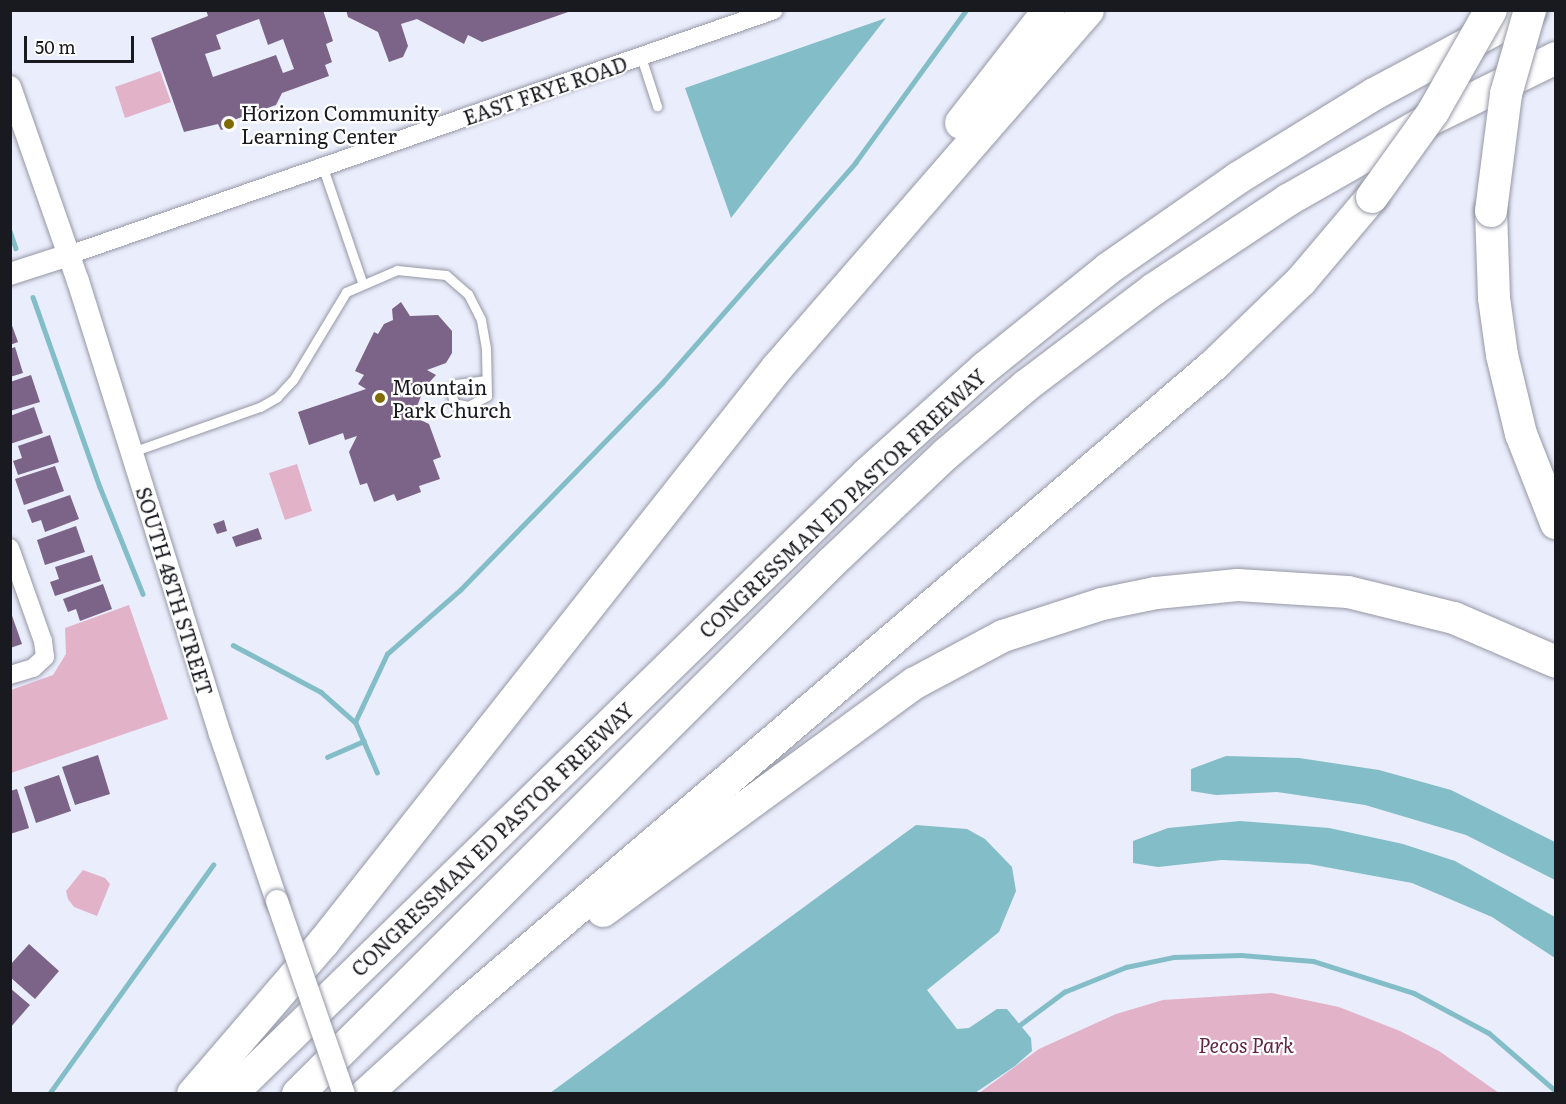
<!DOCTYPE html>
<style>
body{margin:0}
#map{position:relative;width:1566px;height:1104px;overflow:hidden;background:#eaedfc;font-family:Literata,serif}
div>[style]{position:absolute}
.green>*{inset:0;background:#e2b3c8}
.water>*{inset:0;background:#83bdc8}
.stream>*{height:4.5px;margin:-2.25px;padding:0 2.25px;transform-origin:2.25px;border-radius:2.25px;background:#83bdc8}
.building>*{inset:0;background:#7c6488}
.roads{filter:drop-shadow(0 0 2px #9597a5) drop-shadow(0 0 2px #9597a5)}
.service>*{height:9px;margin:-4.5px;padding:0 4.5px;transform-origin:4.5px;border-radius:4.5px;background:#fff}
.minor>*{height:18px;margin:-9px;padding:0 9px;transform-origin:9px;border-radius:9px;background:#fff}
.tertiary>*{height:22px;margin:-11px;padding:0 11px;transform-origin:11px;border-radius:11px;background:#fff}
.motorway>*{height:32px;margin:-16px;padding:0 16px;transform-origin:16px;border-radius:16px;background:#fff}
.bridges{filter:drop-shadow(0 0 2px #9597a5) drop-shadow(0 0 2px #9597a5)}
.tertiary-bridge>*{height:22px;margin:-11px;padding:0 11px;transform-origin:11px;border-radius:11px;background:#fff}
.motorway-bridge>*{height:32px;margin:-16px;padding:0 16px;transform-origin:16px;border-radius:16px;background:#fff}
.dots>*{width:16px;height:16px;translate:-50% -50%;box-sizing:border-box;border:3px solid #fff;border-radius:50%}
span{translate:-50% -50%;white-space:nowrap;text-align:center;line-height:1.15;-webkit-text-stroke:4.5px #fff;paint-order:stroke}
.street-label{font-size:20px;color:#191a1f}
.poi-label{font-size:20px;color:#191a1f}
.left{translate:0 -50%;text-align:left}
.park-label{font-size:20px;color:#5f2544;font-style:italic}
.frame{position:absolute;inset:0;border:12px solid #191a1f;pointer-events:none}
.scale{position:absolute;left:24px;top:36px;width:110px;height:27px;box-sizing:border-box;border:3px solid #191a1f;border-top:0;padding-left:8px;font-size:18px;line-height:21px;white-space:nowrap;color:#191a1f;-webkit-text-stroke:4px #fff;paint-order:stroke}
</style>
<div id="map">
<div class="green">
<div style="clip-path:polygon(160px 71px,171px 102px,125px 118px,115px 87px)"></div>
<div style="clip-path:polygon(297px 464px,312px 511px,285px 520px,269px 473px)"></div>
<div style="clip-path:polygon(129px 605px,168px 719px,11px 773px,11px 690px,53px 675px,66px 654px,65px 628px)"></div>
<div style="clip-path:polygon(83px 870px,105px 878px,110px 884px,97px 916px,74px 907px,68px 899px,66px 891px)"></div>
<div style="clip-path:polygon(1272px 993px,1339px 1007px,1400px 1031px,1439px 1051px,1499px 1093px,979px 1093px,1039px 1049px,1116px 1014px,1163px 1000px)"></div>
</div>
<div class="water">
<div style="clip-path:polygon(886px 18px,731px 218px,685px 88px)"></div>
<div style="clip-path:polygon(1226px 756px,1299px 758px,1379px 770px,1451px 790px,1555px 842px,1555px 880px,1466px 835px,1365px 805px,1277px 792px,1216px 795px,1191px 791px,1191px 769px)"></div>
<div style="clip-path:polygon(1240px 821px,1329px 828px,1403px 844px,1455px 861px,1555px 917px,1555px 958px,1492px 917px,1412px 883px,1309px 864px,1222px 860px,1158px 867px,1133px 863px,1133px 841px,1168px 828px)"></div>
<div style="clip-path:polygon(916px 825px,967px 829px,985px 839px,1012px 867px,1016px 891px,999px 932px,927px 990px,957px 1029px,969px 1028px,997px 1009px,1007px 1009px,1031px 1038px,1032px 1051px,1015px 1066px,975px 1093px,550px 1093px)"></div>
</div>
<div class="stream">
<div style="left:10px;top:231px;width:18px;rotate:71deg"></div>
<div style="left:33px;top:297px;width:201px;rotate:70.6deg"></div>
<div style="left:100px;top:487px;width:115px;rotate:68.1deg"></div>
<div style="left:233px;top:645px;width:100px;rotate:28.1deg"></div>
<div style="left:321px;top:692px;width:45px;rotate:41.4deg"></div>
<div style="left:327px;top:757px;width:40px;rotate:-23.4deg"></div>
<div style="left:377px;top:773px;width:56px;rotate:-113.3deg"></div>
<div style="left:355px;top:722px;width:75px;rotate:-64.8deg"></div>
<div style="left:387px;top:654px;width:97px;rotate:-41.2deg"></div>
<div style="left:460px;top:590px;width:289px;rotate:-45.7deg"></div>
<div style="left:662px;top:383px;width:293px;rotate:-48.7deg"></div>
<div style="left:855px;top:163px;width:189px;rotate:-54deg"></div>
<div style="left:1017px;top:1027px;width:59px;rotate:-36.7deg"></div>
<div style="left:1064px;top:992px;width:67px;rotate:-22deg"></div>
<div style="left:1126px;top:967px;width:49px;rotate:-11.8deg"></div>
<div style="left:1174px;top:957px;width:67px;rotate:-1.7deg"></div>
<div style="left:1241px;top:955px;width:72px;rotate:4.8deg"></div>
<div style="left:1313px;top:961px;width:106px;rotate:17.6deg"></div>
<div style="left:1414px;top:993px;width:85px;rotate:28.1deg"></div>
<div style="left:1489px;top:1033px;width:89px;rotate:40.9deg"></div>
<div style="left:49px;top:1094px;width:282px;rotate:-54.4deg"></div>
</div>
<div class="building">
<div style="clip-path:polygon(evenodd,206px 10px,323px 10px,333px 41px,326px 44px,332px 62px,325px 65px,329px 76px,282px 93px,276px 105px,228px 122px,230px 127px,221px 130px,218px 124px,184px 132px,151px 38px,208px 16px,206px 10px,259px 19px,268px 45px,283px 39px,294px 69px,283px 73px,276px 55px,213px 77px,205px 54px,221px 49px,216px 35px,259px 19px)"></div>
<div style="clip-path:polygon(346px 10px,571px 10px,571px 11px,482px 42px,468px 35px,464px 44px,417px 19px,401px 24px,408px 46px,403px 57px,389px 62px,378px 32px,348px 17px)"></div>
<div style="clip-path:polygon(401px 302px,410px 316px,438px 315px,452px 331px,452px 353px,446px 363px,427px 370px,436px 375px,424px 388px,415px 412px,404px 407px,406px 413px,429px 424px,441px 457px,433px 460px,440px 479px,419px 486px,421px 492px,397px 501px,394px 494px,374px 502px,367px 483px,360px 485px,349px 452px,357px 436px,345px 440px,343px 433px,309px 445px,298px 412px,366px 389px,358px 384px,364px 375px,355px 371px,374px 332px,378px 334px,384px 324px,393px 320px,392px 309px)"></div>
<div style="clip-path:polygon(10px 320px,18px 342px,10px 345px)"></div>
<div style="clip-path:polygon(15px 347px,23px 373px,10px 377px,10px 349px)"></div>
<div style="clip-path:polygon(31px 375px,40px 402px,10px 411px,10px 382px)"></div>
<div style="clip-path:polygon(34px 407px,43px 433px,10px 444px,10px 416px)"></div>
<div style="clip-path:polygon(50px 435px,59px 462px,18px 475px,13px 461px,22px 458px,18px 446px)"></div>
<div style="clip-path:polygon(55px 466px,64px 491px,24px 505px,15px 479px)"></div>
<div style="clip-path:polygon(70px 495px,79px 519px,45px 532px,41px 520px,32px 523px,27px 510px)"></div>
<div style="clip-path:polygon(224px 520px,227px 531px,217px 534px,213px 524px)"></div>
<div style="clip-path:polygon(76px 526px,85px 552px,45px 565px,37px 540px)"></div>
<div style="clip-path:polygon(258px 528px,262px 539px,236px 547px,232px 537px)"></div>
<div style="clip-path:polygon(92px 555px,101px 581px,55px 596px,50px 582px,59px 579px,55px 567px)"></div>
<div style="clip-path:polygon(103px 584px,112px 609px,80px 621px,76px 609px,68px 612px,63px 599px)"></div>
<div style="clip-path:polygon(10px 610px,22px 644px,10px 648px)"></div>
<div style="clip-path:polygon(98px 755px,110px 794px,75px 805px,62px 767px)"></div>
<div style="clip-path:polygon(59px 775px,71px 811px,36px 823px,24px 787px)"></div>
<div style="clip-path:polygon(17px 789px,29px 828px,10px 834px,10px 791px)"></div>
<div style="clip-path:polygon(29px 944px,59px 971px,35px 999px,10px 977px,10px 965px)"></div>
<div style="clip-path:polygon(10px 988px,30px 1005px,10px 1028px)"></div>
</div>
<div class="roads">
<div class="service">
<div style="left:641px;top:57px;width:52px;rotate:71.9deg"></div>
<div style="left:323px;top:168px;width:120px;rotate:71.1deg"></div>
<div style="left:132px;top:452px;width:136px;rotate:-19.4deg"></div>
<div style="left:260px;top:407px;width:20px;rotate:-30deg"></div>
<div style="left:277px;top:397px;width:23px;rotate:-47deg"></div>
<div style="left:293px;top:380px;width:103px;rotate:-58.9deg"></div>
<div style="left:346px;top:292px;width:56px;rotate:-23.3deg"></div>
<div style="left:397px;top:270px;width:49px;rotate:5.8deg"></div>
<div style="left:446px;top:275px;width:29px;rotate:41deg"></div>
<div style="left:468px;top:294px;width:29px;rotate:63deg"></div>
<div style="left:481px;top:320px;width:29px;rotate:80deg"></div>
<div style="left:486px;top:349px;width:47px;rotate:88.8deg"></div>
<div style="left:487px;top:396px;width:21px;rotate:152deg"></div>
<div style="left:468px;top:406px;width:14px;rotate:-168deg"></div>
<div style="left:454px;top:403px;width:12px;rotate:-104deg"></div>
<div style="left:451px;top:391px;width:9px;rotate:-49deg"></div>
<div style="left:457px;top:384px;width:29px;rotate:-8deg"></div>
</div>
<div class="minor">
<div style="left:69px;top:255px;width:746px;rotate:-19.16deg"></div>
<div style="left:10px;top:548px;width:99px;rotate:70.5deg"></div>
<div style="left:43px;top:641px;width:16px;rotate:83deg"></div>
<div style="left:45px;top:657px;width:16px;rotate:137deg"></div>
<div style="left:33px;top:668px;width:24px;rotate:163deg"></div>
</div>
<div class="tertiary">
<div style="left:10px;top:87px;width:206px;rotate:70.7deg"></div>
<div style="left:78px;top:281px;width:475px;rotate:72.6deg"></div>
<div style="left:220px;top:734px;width:176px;rotate:71.2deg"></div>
<div style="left:10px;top:274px;width:62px;rotate:-17.9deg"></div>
</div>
<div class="motorway">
<div style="left:961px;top:123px;width:143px;rotate:-52.1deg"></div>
<div style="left:1491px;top:211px;width:87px;rotate:88deg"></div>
<div style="left:1494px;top:298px;width:58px;rotate:82deg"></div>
<div style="left:1502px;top:355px;width:81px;rotate:76.5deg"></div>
<div style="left:1521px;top:434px;width:96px;rotate:68.5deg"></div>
<div style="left:603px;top:911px;width:386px;rotate:-36.2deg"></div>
<div style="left:915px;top:683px;width:100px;rotate:-28.1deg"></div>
<div style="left:1003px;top:636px;width:104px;rotate:-17.9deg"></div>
<div style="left:1102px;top:604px;width:55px;rotate:-11.5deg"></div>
<div style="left:1156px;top:593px;width:82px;rotate:-5.6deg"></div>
<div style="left:1238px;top:585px;width:110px;rotate:3.6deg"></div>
<div style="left:1348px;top:592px;width:109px;rotate:13.8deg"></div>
<div style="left:1454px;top:618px;width:111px;rotate:23.3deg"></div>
<div style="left:193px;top:1094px;width:199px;rotate:-49.3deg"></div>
<div style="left:323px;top:943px;width:733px;rotate:-51.71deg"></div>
<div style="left:777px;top:368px;width:474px;rotate:-49deg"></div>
<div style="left:231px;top:1094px;width:888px;rotate:-44.27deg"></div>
<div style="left:867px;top:474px;width:160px;rotate:-42deg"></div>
<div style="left:986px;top:367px;width:158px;rotate:-38.8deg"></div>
<div style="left:1109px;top:268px;width:157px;rotate:-34.9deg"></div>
<div style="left:1238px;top:178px;width:160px;rotate:-31.7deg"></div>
<div style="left:1374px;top:94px;width:178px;rotate:-28.1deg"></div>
<div style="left:298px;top:1094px;width:752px;rotate:-44.89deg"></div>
<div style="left:831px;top:563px;width:158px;rotate:-43.5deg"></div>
<div style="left:946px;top:454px;width:106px;rotate:-40.4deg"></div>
<div style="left:1027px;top:385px;width:159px;rotate:-37.1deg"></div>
<div style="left:1154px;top:289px;width:161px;rotate:-33.6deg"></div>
<div style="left:1288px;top:200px;width:158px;rotate:-29.7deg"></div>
<div style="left:1425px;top:122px;width:146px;rotate:-26deg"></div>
<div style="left:366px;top:1094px;width:131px;rotate:-42.2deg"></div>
<div style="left:463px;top:1006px;width:990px;rotate:-40.49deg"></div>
<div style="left:1216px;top:363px;width:118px;rotate:-44deg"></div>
<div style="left:1301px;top:281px;width:110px;rotate:-49.8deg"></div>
</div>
</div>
<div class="bridges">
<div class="tertiary-bridge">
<div style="left:277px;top:901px;width:204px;rotate:70.9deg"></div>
</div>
<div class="motorway-bridge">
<div style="left:1372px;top:197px;width:105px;rotate:-54.3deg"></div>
<div style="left:1433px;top:112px;width:117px;rotate:-60.4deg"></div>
<div style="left:1491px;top:211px;width:118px;rotate:-82.7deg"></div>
<div style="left:1506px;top:94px;width:87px;rotate:-74.1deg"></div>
</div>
</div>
<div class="dots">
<div style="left:229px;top:124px;background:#816b05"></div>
<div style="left:380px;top:398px;background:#816b05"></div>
</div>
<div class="street-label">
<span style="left:545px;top:90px;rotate:-19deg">EAST FRYE ROAD</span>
<span style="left:842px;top:503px;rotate:-43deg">CONGRESSMAN ED PASTOR FREEWAY</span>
<span style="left:175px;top:591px;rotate:73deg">SOUTH 48TH STREET</span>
<span style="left:492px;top:839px;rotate:-44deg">CONGRESSMAN ED PASTOR FREEWAY</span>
</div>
<div class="poi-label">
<span class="left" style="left:241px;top:124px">Horizon Community<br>Learning Center</span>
<span class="left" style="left:392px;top:398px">Mountain<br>Park Church</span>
</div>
<div class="park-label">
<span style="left:1246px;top:1044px">Pecos Park</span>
</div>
<div class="frame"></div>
<div class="scale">50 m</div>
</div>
